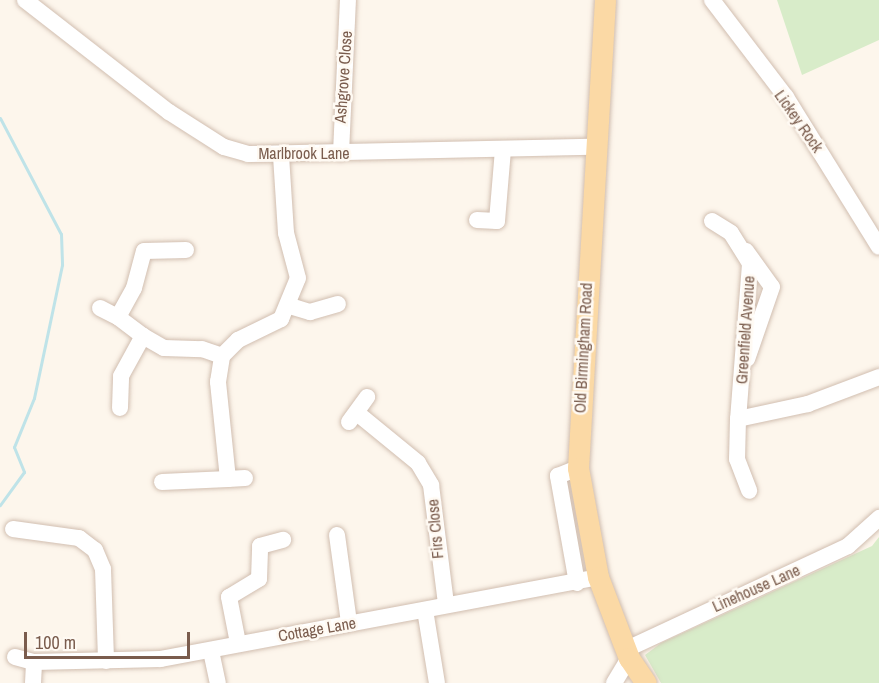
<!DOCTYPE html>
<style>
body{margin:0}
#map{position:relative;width:879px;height:683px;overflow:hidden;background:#fdf6ec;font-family:"Archivo Narrow",sans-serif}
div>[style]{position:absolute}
.green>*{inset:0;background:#d8ecc9}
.stream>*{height:3px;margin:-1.5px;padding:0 1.5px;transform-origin:1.5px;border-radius:1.5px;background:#bfe3e8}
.roads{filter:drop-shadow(0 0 2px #d1beb0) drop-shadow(0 0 2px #d1beb0)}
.minor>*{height:16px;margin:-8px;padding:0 8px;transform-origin:8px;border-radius:8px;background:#fff}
.major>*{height:21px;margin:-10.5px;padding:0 10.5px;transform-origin:10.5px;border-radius:10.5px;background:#fbd9a5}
span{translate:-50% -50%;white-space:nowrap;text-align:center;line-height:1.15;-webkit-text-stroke:5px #fffaf3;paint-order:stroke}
.street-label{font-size:16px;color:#7a5c4d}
.scale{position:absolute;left:24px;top:632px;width:166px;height:27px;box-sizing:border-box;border:3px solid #7a5c4d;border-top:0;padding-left:8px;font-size:18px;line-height:21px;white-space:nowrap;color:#7a5c4d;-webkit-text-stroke:4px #fffaf3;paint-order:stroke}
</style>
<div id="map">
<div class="green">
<div style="clip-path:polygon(777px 0,879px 0,879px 40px,802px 75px)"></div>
<div style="clip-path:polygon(879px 537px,879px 683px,661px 683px,645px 655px,661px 643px,872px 546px)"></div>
</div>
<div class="stream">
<div style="left:0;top:118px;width:131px;rotate:62.3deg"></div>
<div style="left:61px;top:234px;width:31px;rotate:88deg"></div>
<div style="left:62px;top:265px;width:136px;rotate:101.9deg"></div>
<div style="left:34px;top:398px;width:53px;rotate:112.2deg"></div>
<div style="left:14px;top:447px;width:27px;rotate:68deg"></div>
<div style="left:24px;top:472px;width:41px;rotate:126deg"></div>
</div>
<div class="roads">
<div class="minor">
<div style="left:25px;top:0;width:182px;rotate:37.9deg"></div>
<div style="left:169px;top:112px;width:65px;rotate:32.5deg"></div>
<div style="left:224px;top:147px;width:25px;rotate:16deg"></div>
<div style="left:248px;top:154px;width:347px;rotate:-1.2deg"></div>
<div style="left:712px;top:0;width:122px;rotate:52.7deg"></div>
<div style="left:786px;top:97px;width:176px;rotate:58.2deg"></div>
<div style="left:341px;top:153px;width:153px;rotate:-87.4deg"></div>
<div style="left:477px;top:220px;width:20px;rotate:3deg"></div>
<div style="left:497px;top:221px;width:71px;rotate:-85.2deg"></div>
<div style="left:712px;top:221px;width:22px;rotate:32deg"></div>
<div style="left:731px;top:233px;width:36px;rotate:58deg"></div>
<div style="left:750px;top:264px;width:155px;rotate:94.4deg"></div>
<div style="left:738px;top:419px;width:72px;rotate:-12.1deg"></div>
<div style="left:808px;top:404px;width:76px;rotate:-20.8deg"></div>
<div style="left:746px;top:251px;width:44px;rotate:54.2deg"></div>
<div style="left:772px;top:287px;width:76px;rotate:109.1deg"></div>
<div style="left:290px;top:306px;width:21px;rotate:17deg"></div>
<div style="left:310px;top:312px;width:29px;rotate:-16deg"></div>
<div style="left:100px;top:308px;width:20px;rotate:27deg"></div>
<div style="left:143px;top:336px;width:31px;rotate:-143deg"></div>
<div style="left:118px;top:317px;width:33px;rotate:-61deg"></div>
<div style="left:134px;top:288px;width:38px;rotate:-75deg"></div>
<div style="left:144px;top:251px;width:42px;rotate:-1.4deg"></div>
<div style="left:120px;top:408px;width:32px;rotate:-88deg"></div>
<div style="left:121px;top:376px;width:46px;rotate:-61.2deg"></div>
<div style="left:143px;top:336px;width:24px;rotate:30deg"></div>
<div style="left:164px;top:348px;width:38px;rotate:2deg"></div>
<div style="left:202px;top:349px;width:21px;rotate:19deg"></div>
<div style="left:357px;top:413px;width:79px;rotate:39.3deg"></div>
<div style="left:418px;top:463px;width:26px;rotate:59deg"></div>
<div style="left:431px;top:485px;width:120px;rotate:82.8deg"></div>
<div style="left:738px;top:419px;width:40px;rotate:91.4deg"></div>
<div style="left:737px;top:459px;width:34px;rotate:69deg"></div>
<div style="left:349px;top:422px;width:31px;rotate:-54deg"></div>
<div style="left:228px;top:479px;width:17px;rotate:-3deg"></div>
<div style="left:162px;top:482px;width:66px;rotate:-2.6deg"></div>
<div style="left:228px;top:479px;width:98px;rotate:-95.9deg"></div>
<div style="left:218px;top:382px;width:26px;rotate:-81deg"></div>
<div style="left:222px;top:356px;width:23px;rotate:-45deg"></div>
<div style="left:238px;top:340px;width:48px;rotate:-26deg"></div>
<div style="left:281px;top:319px;width:44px;rotate:-67.5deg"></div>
<div style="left:298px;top:278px;width:47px;rotate:-104.9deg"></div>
<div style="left:286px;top:233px;width:78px;rotate:-93.7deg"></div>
<div style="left:13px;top:529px;width:67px;rotate:7.8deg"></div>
<div style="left:79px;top:538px;width:20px;rotate:37deg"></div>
<div style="left:95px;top:550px;width:21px;rotate:67deg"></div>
<div style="left:103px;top:569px;width:92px;rotate:88.1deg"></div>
<div style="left:337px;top:535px;width:89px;rotate:82.2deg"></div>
<div style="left:577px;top:583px;width:109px;rotate:-100.1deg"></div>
<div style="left:558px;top:476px;width:22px;rotate:-22deg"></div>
<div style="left:425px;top:610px;width:74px;rotate:80.7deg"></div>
<div style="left:238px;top:643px;width:47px;rotate:-101.1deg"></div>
<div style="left:229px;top:597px;width:35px;rotate:-31deg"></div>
<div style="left:259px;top:579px;width:33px;rotate:-88deg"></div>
<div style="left:260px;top:546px;width:24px;rotate:-15deg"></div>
<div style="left:627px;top:649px;width:244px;rotate:-25deg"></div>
<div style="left:848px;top:546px;width:42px;rotate:-42.1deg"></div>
<div style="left:211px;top:651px;width:33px;rotate:78deg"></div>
<div style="left:15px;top:657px;width:20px;rotate:15deg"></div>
<div style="left:34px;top:662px;width:127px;rotate:-1.4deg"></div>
<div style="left:161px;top:659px;width:445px;rotate:-10.6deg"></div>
<div style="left:33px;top:683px;width:21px;rotate:-87deg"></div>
<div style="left:614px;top:683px;width:29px;rotate:-59deg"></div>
</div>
<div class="major">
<div style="left:605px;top:0;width:469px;rotate:93.3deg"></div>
<div style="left:578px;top:468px;width:111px;rotate:79.6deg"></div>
<div style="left:598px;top:577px;width:87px;rotate:69.1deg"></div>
<div style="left:629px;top:658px;width:30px;rotate:56deg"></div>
</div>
</div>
<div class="street-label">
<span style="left:343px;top:77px;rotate:-86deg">Ashgrove Close</span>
<span style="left:799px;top:121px;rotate:55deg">Lickey Rock</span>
<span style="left:304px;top:153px">Marlbrook Lane</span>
<span style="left:745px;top:330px;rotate:-86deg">Greenfield Avenue</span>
<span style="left:583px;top:348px;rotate:-87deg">Old Birmingham Road</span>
<span style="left:435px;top:529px;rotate:-95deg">Firs Close</span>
<span style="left:756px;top:588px;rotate:-24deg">Linehouse Lane</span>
<span style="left:317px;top:629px;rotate:-10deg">Cottage Lane</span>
</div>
<div class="scale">100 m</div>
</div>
